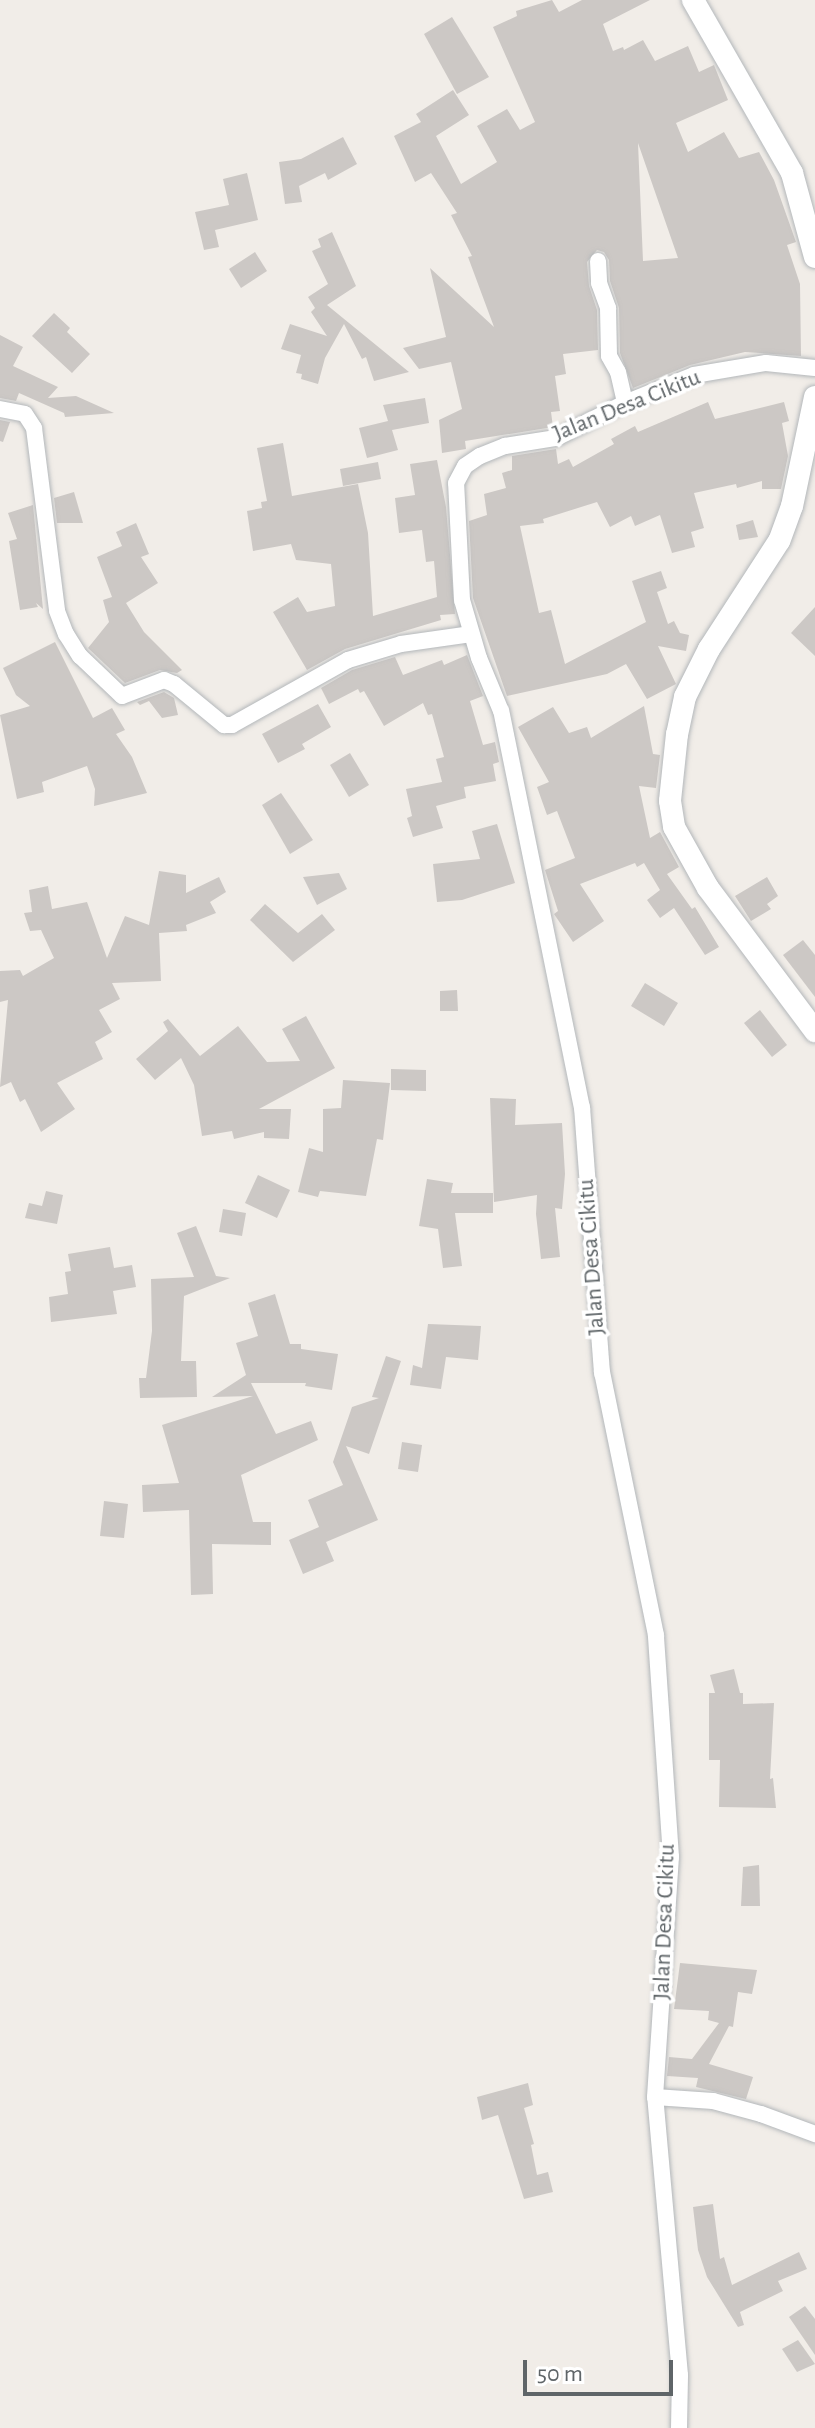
<!DOCTYPE html>
<style>
body{margin:0}
#map{position:relative;width:815px;height:2428px;overflow:hidden;background:#f1ede8;font-family:"Alegreya Sans",sans-serif}
div>[style]{position:absolute}
.building>*{inset:0;background:#ccc8c5}
.roads{filter:drop-shadow(0 0 2px #b3b7ba) drop-shadow(0 0 2px #b3b7ba)}
.minor>*{height:16px;margin:-8px;padding:0 8px;transform-origin:8px;border-radius:8px;background:#fff}
.secondary>*{height:22px;margin:-11px;padding:0 11px;transform-origin:11px;border-radius:11px;background:#fff}
span{translate:-50% -50%;white-space:nowrap;text-align:center;line-height:1.15;-webkit-text-stroke:7px #fff;paint-order:stroke}
.street-label{font-size:24px;color:#5f6568}
.scale{position:absolute;left:523px;top:2360px;width:150px;height:36px;box-sizing:border-box;border:4px solid #5f6568;border-top:0;padding-left:10px;font-size:24px;line-height:28px;white-space:nowrap;color:#5f6568;-webkit-text-stroke:6px #fff;paint-order:stroke}
</style>
<div id="map">
<div class="building">
<div style="clip-path:polygon(evenodd,552px 0,559px 12px,582px 0,650px 0,603px 24px,613px 51px,623px 47px,624px 50px,643px 40px,655px 61px,688px 46px,699px 72px,714px 65px,728px 100px,676px 123px,688px 152px,724px 132px,739px 158px,759px 152px,774px 180px,796px 242px,787px 245px,800px 284px,801px 356px,745px 352px,690px 365px,633px 388px,620px 353px,619px 308px,610px 281px,609px 260px,604px 252px,597px 250px,587px 262px,589px 286px,597px 310px,598px 350px,563px 354px,566px 374px,555px 376px,560px 411px,551px 412px,553px 427px,465px 441px,466px 449px,442px 453px,439px 420px,462px 409px,451px 362px,419px 369px,403px 348px,446px 337px,430px 268px,494px 327px,468px 257px,472px 256px,451px 215px,457px 213px,431px 173px,415px 182px,394px 136px,421px 122px,416px 114px,453px 90px,469px 115px,436px 136px,461px 184px,497px 162px,477px 126px,507px 109px,520px 130px,535px 122px,493px 27px,517px 16px,516px 11px,552px 0,638px 143px,678px 258px,643px 261px,638px 143px)"></div>
<div style="clip-path:polygon(452px 17px,489px 77px,457px 94px,424px 34px)"></div>
<div style="clip-path:polygon(343px 137px,357px 164px,328px 180px,325px 173px,299px 186px,302px 202px,285px 204px,279px 162px,301px 159px)"></div>
<div style="clip-path:polygon(247px 173px,258px 220px,215px 230px,219px 247px,204px 250px,195px 212px,229px 205px,223px 179px)"></div>
<div style="clip-path:polygon(332px 232px,356px 286px,327px 305px,409px 372px,374px 381px,366px 357px,362px 359px,344px 324px,325px 358px,318px 384px,301px 379px,302px 374px,296px 373px,301px 355px,281px 349px,290px 324px,327px 336px,311px 312px,315px 308px,308px 297px,328px 284px,312px 251px,321px 247px,318px 239px)"></div>
<div style="clip-path:polygon(255px 252px,267px 271px,241px 288px,229px 269px)"></div>
<div style="clip-path:polygon(54px 313px,70px 328px,67px 332px,90px 354px,72px 373px,32px 336px)"></div>
<div style="clip-path:polygon(0 335px,23px 347px,13px 366px,58px 387px,48px 398px,76px 396px,114px 413px,65px 417px,64px 413px,19px 393px,16px 401px,0 398px)"></div>
<div style="clip-path:polygon(425px 398px,429px 423px,392px 430px,398px 450px,367px 458px,359px 428px,388px 421px,383px 405px)"></div>
<div style="clip-path:polygon(708px 402px,715px 419px,784px 402px,789px 421px,782px 423px,788px 456px,781px 489px,762px 489px,762px 481px,737px 488px,736px 484px,694px 493px,704px 528px,691px 532px,695px 547px,672px 553px,660px 515px,635px 526px,631px 516px,610px 527px,597px 502px,543px 519px,544px 523px,520px 526px,539px 613px,551px 610px,565px 664px,646px 622px,632px 581px,661px 571px,667px 588px,657px 592px,668px 624px,674px 621px,680px 633px,689px 635px,686px 651px,658px 646px,676px 684px,647px 699px,626px 664px,607px 674px,507px 696px,473px 598px,469px 521px,487px 515px,484px 494px,506px 488px,502px 473px,512px 470px,512px 456px,556px 449px,558px 464px,569px 459px,573px 467px,614px 444px,611px 439px,635px 426px,638px 432px)"></div>
<div style="clip-path:polygon(0 420px,10px 422px,3px 442px,0 441px)"></div>
<div style="clip-path:polygon(283px 443px,292px 496px,358px 484px,368px 533px,373px 616px,437px 597px,434px 561px,426px 562px,422px 530px,399px 533px,395px 498px,415px 495px,410px 464px,437px 460px,446px 507px,455px 614px,440px 615px,441px 620px,345px 649px,307px 670px,273px 612px,298px 597px,307px 612px,335px 606px,331px 564px,296px 560px,291px 544px,253px 551px,247px 511px,262px 508px,261px 502px,267px 501px,257px 448px)"></div>
<div style="clip-path:polygon(378px 462px,381px 479px,343px 486px,340px 469px)"></div>
<div style="clip-path:polygon(74px 492px,83px 523px,57px 523px,54px 498px)"></div>
<div style="clip-path:polygon(33px 505px,43px 609px,36px 603px,38px 607px,20px 610px,9px 541px,17px 539px,8px 513px)"></div>
<div style="clip-path:polygon(753px 520px,758px 537px,739px 540px,736px 525px)"></div>
<div style="clip-path:polygon(136px 523px,149px 554px,141px 557px,158px 583px,126px 603px,144px 632px,182px 670px,177px 673px,160px 670px,125px 683px,88px 648px,109px 622px,103px 600px,112px 597px,97px 557px,122px 546px,116px 532px)"></div>
<div style="clip-path:polygon(815px 607px,815px 656px,791px 633px)"></div>
<div style="clip-path:polygon(55px 642px,93px 718px,112px 708px,125px 730px,116px 734px,132px 757px,147px 793px,94px 806px,95px 789px,87px 766px,42px 782px,44px 792px,17px 799px,0 715px,30px 706px,16px 695px,3px 668px)"></div>
<div style="clip-path:polygon(467px 655px,483px 696px,470px 701px,483px 745px,495px 742px,499px 762px,493px 764px,496px 781px,464px 787px,466px 798px,436px 806px,443px 828px,413px 837px,407px 818px,412px 816px,406px 789px,442px 782px,436px 759px,444px 757px,432px 714px,428px 715px,423px 703px,384px 726px,364px 691px,360px 693px,358px 689px,329px 704px,321px 688px,352px 670px,395px 657px,403px 675px,442px 660px,444px 665px)"></div>
<div style="clip-path:polygon(164px 692px,174px 698px,178px 715px,162px 718px,149px 701px,140px 705px,137px 702px)"></div>
<div style="clip-path:polygon(318px 704px,331px 727px,302px 744px,305px 749px,278px 763px,262px 734px)"></div>
<div style="clip-path:polygon(644px 706px,653px 754px,660px 755px,656px 788px,639px 786px,650px 838px,660px 832px,679px 867px,667px 874px,692px 909px,695px 907px,719px 947px,705px 955px,674px 908px,660px 918px,647px 900px,660px 890px,644px 863px,637px 867px,635px 863px,580px 884px,604px 921px,573px 942px,554px 914px,558px 911px,545px 870px,575px 858px,557px 811px,547px 815px,537px 787px,549px 782px,518px 727px,553px 707px,569px 733px,587px 727px,591px 738px)"></div>
<div style="clip-path:polygon(350px 753px,369px 785px,349px 797px,330px 765px)"></div>
<div style="clip-path:polygon(281px 793px,313px 840px,290px 854px,262px 805px)"></div>
<div style="clip-path:polygon(497px 824px,515px 883px,462px 900px,437px 902px,433px 864px,480px 859px,472px 831px)"></div>
<div style="clip-path:polygon(159px 871px,186px 875px,186px 893px,219px 877px,226px 892px,210px 902px,216px 913px,186px 925px,187px 931px,159px 933px,161px 981px,112px 983px,120px 999px,99px 1010px,112px 1032px,95px 1042px,103px 1059px,57px 1083px,75px 1109px,41px 1132px,25px 1099px,20px 1102px,11px 1082px,0 1087px,8px 1000px,0 1002px,0 971px,20px 970px,23px 976px,54px 958px,41px 930px,30px 931px,24px 913px,32px 912px,29px 890px,48px 886px,52px 909px,87px 902px,107px 958px,125px 916px,149px 925px)"></div>
<div style="clip-path:polygon(339px 873px,347px 889px,317px 905px,303px 877px)"></div>
<div style="clip-path:polygon(767px 877px,778px 896px,767px 904px,771px 909px,751px 921px,735px 896px)"></div>
<div style="clip-path:polygon(265px 904px,298px 933px,322px 914px,335px 930px,293px 962px,250px 920px)"></div>
<div style="clip-path:polygon(803px 940px,815px 955px,815px 997px,783px 955px)"></div>
<div style="clip-path:polygon(645px 983px,678px 1003px,664px 1026px,631px 1006px)"></div>
<div style="clip-path:polygon(457px 990px,458px 1011px,440px 1011px,440px 991px)"></div>
<div style="clip-path:polygon(760px 1010px,787px 1045px,772px 1057px,744px 1023px)"></div>
<div style="clip-path:polygon(306px 1016px,335px 1068px,259px 1109px,291px 1109px,289px 1139px,264px 1138px,264px 1132px,234px 1139px,232px 1131px,202px 1136px,194px 1085px,181px 1058px,155px 1080px,136px 1059px,168px 1031px,163px 1022px,168px 1019px,200px 1056px,238px 1026px,267px 1062px,300px 1061px,282px 1029px)"></div>
<div style="clip-path:polygon(391px 1069px,426px 1070px,426px 1091px,391px 1090px)"></div>
<div style="clip-path:polygon(343px 1080px,390px 1083px,383px 1140px,377px 1139px,366px 1196px,320px 1191px,318px 1197px,298px 1192px,309px 1148px,323px 1152px,323px 1109px,341px 1108px)"></div>
<div style="clip-path:polygon(490px 1098px,516px 1099px,515px 1125px,562px 1123px,565px 1174px,562px 1209px,555px 1208px,560px 1257px,541px 1259px,536px 1214px,537px 1195px,494px 1202px)"></div>
<div style="clip-path:polygon(258px 1175px,290px 1190px,277px 1218px,245px 1203px)"></div>
<div style="clip-path:polygon(427px 1179px,453px 1183px,451px 1193px,493px 1193px,493px 1213px,455px 1213px,462px 1266px,443px 1268px,438px 1229px,419px 1226px)"></div>
<div style="clip-path:polygon(46px 1191px,63px 1195px,57px 1224px,25px 1218px,29px 1203px,42px 1206px)"></div>
<div style="clip-path:polygon(223px 1209px,246px 1213px,242px 1236px,219px 1232px)"></div>
<div style="clip-path:polygon(196px 1226px,216px 1276px,230px 1278px,184px 1296px,181px 1361px,196px 1361px,197px 1397px,140px 1398px,139px 1378px,146px 1378px,152px 1331px,151px 1279px,194px 1277px,177px 1233px)"></div>
<div style="clip-path:polygon(110px 1247px,114px 1268px,132px 1265px,136px 1287px,113px 1291px,117px 1314px,51px 1322px,49px 1297px,68px 1294px,65px 1272px,71px 1271px,68px 1254px)"></div>
<div style="clip-path:polygon(275px 1294px,290px 1344px,301px 1344px,301px 1349px,338px 1354px,332px 1390px,305px 1386px,306px 1383px,251px 1383px,276px 1434px,311px 1421px,318px 1440px,241px 1475px,253px 1522px,271px 1522px,271px 1545px,212px 1544px,213px 1594px,191px 1595px,189px 1510px,143px 1512px,142px 1485px,179px 1483px,162px 1425px,253px 1396px,212px 1397px,246px 1375px,236px 1343px,258px 1336px,248px 1303px)"></div>
<div style="clip-path:polygon(428px 1324px,481px 1326px,478px 1360px,446px 1357px,441px 1389px,410px 1385px,413px 1365px,422px 1368px)"></div>
<div style="clip-path:polygon(386px 1356px,401px 1361px,369px 1454px,346px 1446px,378px 1520px,326px 1542px,334px 1561px,303px 1574px,289px 1540px,319px 1527px,308px 1500px,343px 1485px,333px 1462px,352px 1407px,379px 1398px,372px 1397px)"></div>
<div style="clip-path:polygon(402px 1442px,422px 1445px,418px 1472px,398px 1469px)"></div>
<div style="clip-path:polygon(104px 1501px,128px 1504px,124px 1538px,100px 1536px)"></div>
<div style="clip-path:polygon(734px 1669px,740px 1693px,743px 1693px,743px 1704px,774px 1703px,770px 1779px,773px 1778px,776px 1808px,719px 1807px,720px 1760px,709px 1760px,709px 1693px,715px 1693px,710px 1675px)"></div>
<div style="clip-path:polygon(759px 1865px,760px 1906px,741px 1906px,743px 1867px)"></div>
<div style="clip-path:polygon(680px 1963px,757px 1970px,752px 1994px,738px 1992px,733px 2027px,729px 2026px,709px 2064px,753px 2077px,746px 2099px,696px 2087px,698px 2078px,667px 2076px,669px 2057px,692px 2059px,719px 2023px,708px 2020px,709px 2011px,674px 2009px)"></div>
<div style="clip-path:polygon(528px 2083px,533px 2105px,524px 2108px,534px 2144px,531px 2145px,537px 2175px,548px 2172px,553px 2192px,524px 2199px,498px 2115px,482px 2120px,477px 2097px)"></div>
<div style="clip-path:polygon(713px 2204px,720px 2259px,724px 2257px,732px 2285px,799px 2252px,807px 2269px,778px 2281px,783px 2291px,740px 2312px,744px 2325px,738px 2327px,707px 2277px,698px 2250px,693px 2207px)"></div>
<div style="clip-path:polygon(805px 2306px,815px 2319px,815px 2355px,789px 2317px)"></div>
<div style="clip-path:polygon(798px 2340px,815px 2364px,797px 2372px,782px 2349px)"></div>
</div>
<div class="roads">
<div class="minor">
<div style="left:598px;top:261px;width:22px;rotate:87deg"></div>
<div style="left:599px;top:283px;width:27px;rotate:70deg"></div>
<div style="left:608px;top:308px;width:48px;rotate:88.8deg"></div>
<div style="left:609px;top:356px;width:18px;rotate:61deg"></div>
<div style="left:618px;top:372px;width:32px;rotate:77deg"></div>
<div style="left:0;top:409px;width:25px;rotate:11deg"></div>
<div style="left:25px;top:414px;width:17px;rotate:57deg"></div>
<div style="left:34px;top:428px;width:184px;rotate:82.8deg"></div>
<div style="left:57px;top:611px;width:25px;rotate:69deg"></div>
<div style="left:66px;top:634px;width:26px;rotate:58deg"></div>
<div style="left:80px;top:656px;width:58px;rotate:43.6deg"></div>
<div style="left:122px;top:696px;width:45px;rotate:-20.9deg"></div>
<div style="left:164px;top:680px;width:11px;rotate:22deg"></div>
<div style="left:174px;top:684px;width:65px;rotate:39.4deg"></div>
<div style="left:224px;top:725px;width:8px"></div>
<div style="left:232px;top:725px;width:133px;rotate:-29.3deg"></div>
<div style="left:348px;top:660px;width:55px;rotate:-16.8deg"></div>
<div style="left:401px;top:644px;width:71px;rotate:-8.1deg"></div>
<div style="left:655px;top:2097px;width:58px;rotate:3.9deg"></div>
<div style="left:713px;top:2101px;width:50px;rotate:15.2deg"></div>
<div style="left:761px;top:2114px;width:58px;rotate:20.3deg"></div>
<div style="left:679px;top:2428px;width:53px;rotate:-88.9deg"></div>
<div style="left:680px;top:2375px;width:279px;rotate:-95.1deg"></div>
<div style="left:655px;top:2097px;width:241px;rotate:-86.2deg"></div>
<div style="left:671px;top:1857px;width:223px;rotate:-93.9deg"></div>
<div style="left:656px;top:1635px;width:268px;rotate:-101.6deg"></div>
<div style="left:602px;top:1373px;width:266px;rotate:-94.3deg"></div>
<div style="left:582px;top:1108px;width:405px;rotate:-101.5deg"></div>
<div style="left:501px;top:711px;width:57px;rotate:-112.5deg"></div>
<div style="left:479px;top:658px;width:60px;rotate:-106.3deg"></div>
<div style="left:462px;top:600px;width:117px;rotate:-92.9deg"></div>
<div style="left:456px;top:483px;width:19px;rotate:-62deg"></div>
<div style="left:465px;top:466px;width:18px;rotate:-34deg"></div>
<div style="left:480px;top:456px;width:27px;rotate:-22deg"></div>
<div style="left:505px;top:446px;width:52px;rotate:-8.9deg"></div>
<div style="left:556px;top:438px;width:77px;rotate:-26.9deg"></div>
<div style="left:625px;top:403px;width:74px;rotate:-22.1deg"></div>
<div style="left:694px;top:375px;width:73px;rotate:-9.5deg"></div>
<div style="left:766px;top:363px;width:49px;rotate:5.8deg"></div>
</div>
<div class="secondary">
<div style="left:693px;top:0;width:199px;rotate:60.2deg"></div>
<div style="left:792px;top:173px;width:87px;rotate:74.7deg"></div>
<div style="left:815px;top:397px;width:111px;rotate:101.9deg"></div>
<div style="left:792px;top:506px;width:37px;rotate:110deg"></div>
<div style="left:779px;top:541px;width:129px;rotate:122.9deg"></div>
<div style="left:709px;top:649px;width:54px;rotate:116.6deg"></div>
<div style="left:685px;top:697px;width:38px;rotate:102deg"></div>
<div style="left:677px;top:734px;width:67px;rotate:96deg"></div>
<div style="left:670px;top:801px;width:26px;rotate:81deg"></div>
<div style="left:674px;top:827px;width:70px;rotate:60.9deg"></div>
<div style="left:708px;top:888px;width:179px;rotate:53.2deg"></div>
</div>
</div>
<div class="street-label">
<span style="left:627px;top:406px;rotate:-22deg">Jalan Desa Cikitu</span>
<span style="left:592px;top:1257px;rotate:-94deg">Jalan Desa Cikitu</span>
<span style="left:665px;top:1922px;rotate:-88deg">Jalan Desa Cikitu</span>
</div>
<div class="scale">50 m</div>
</div>
